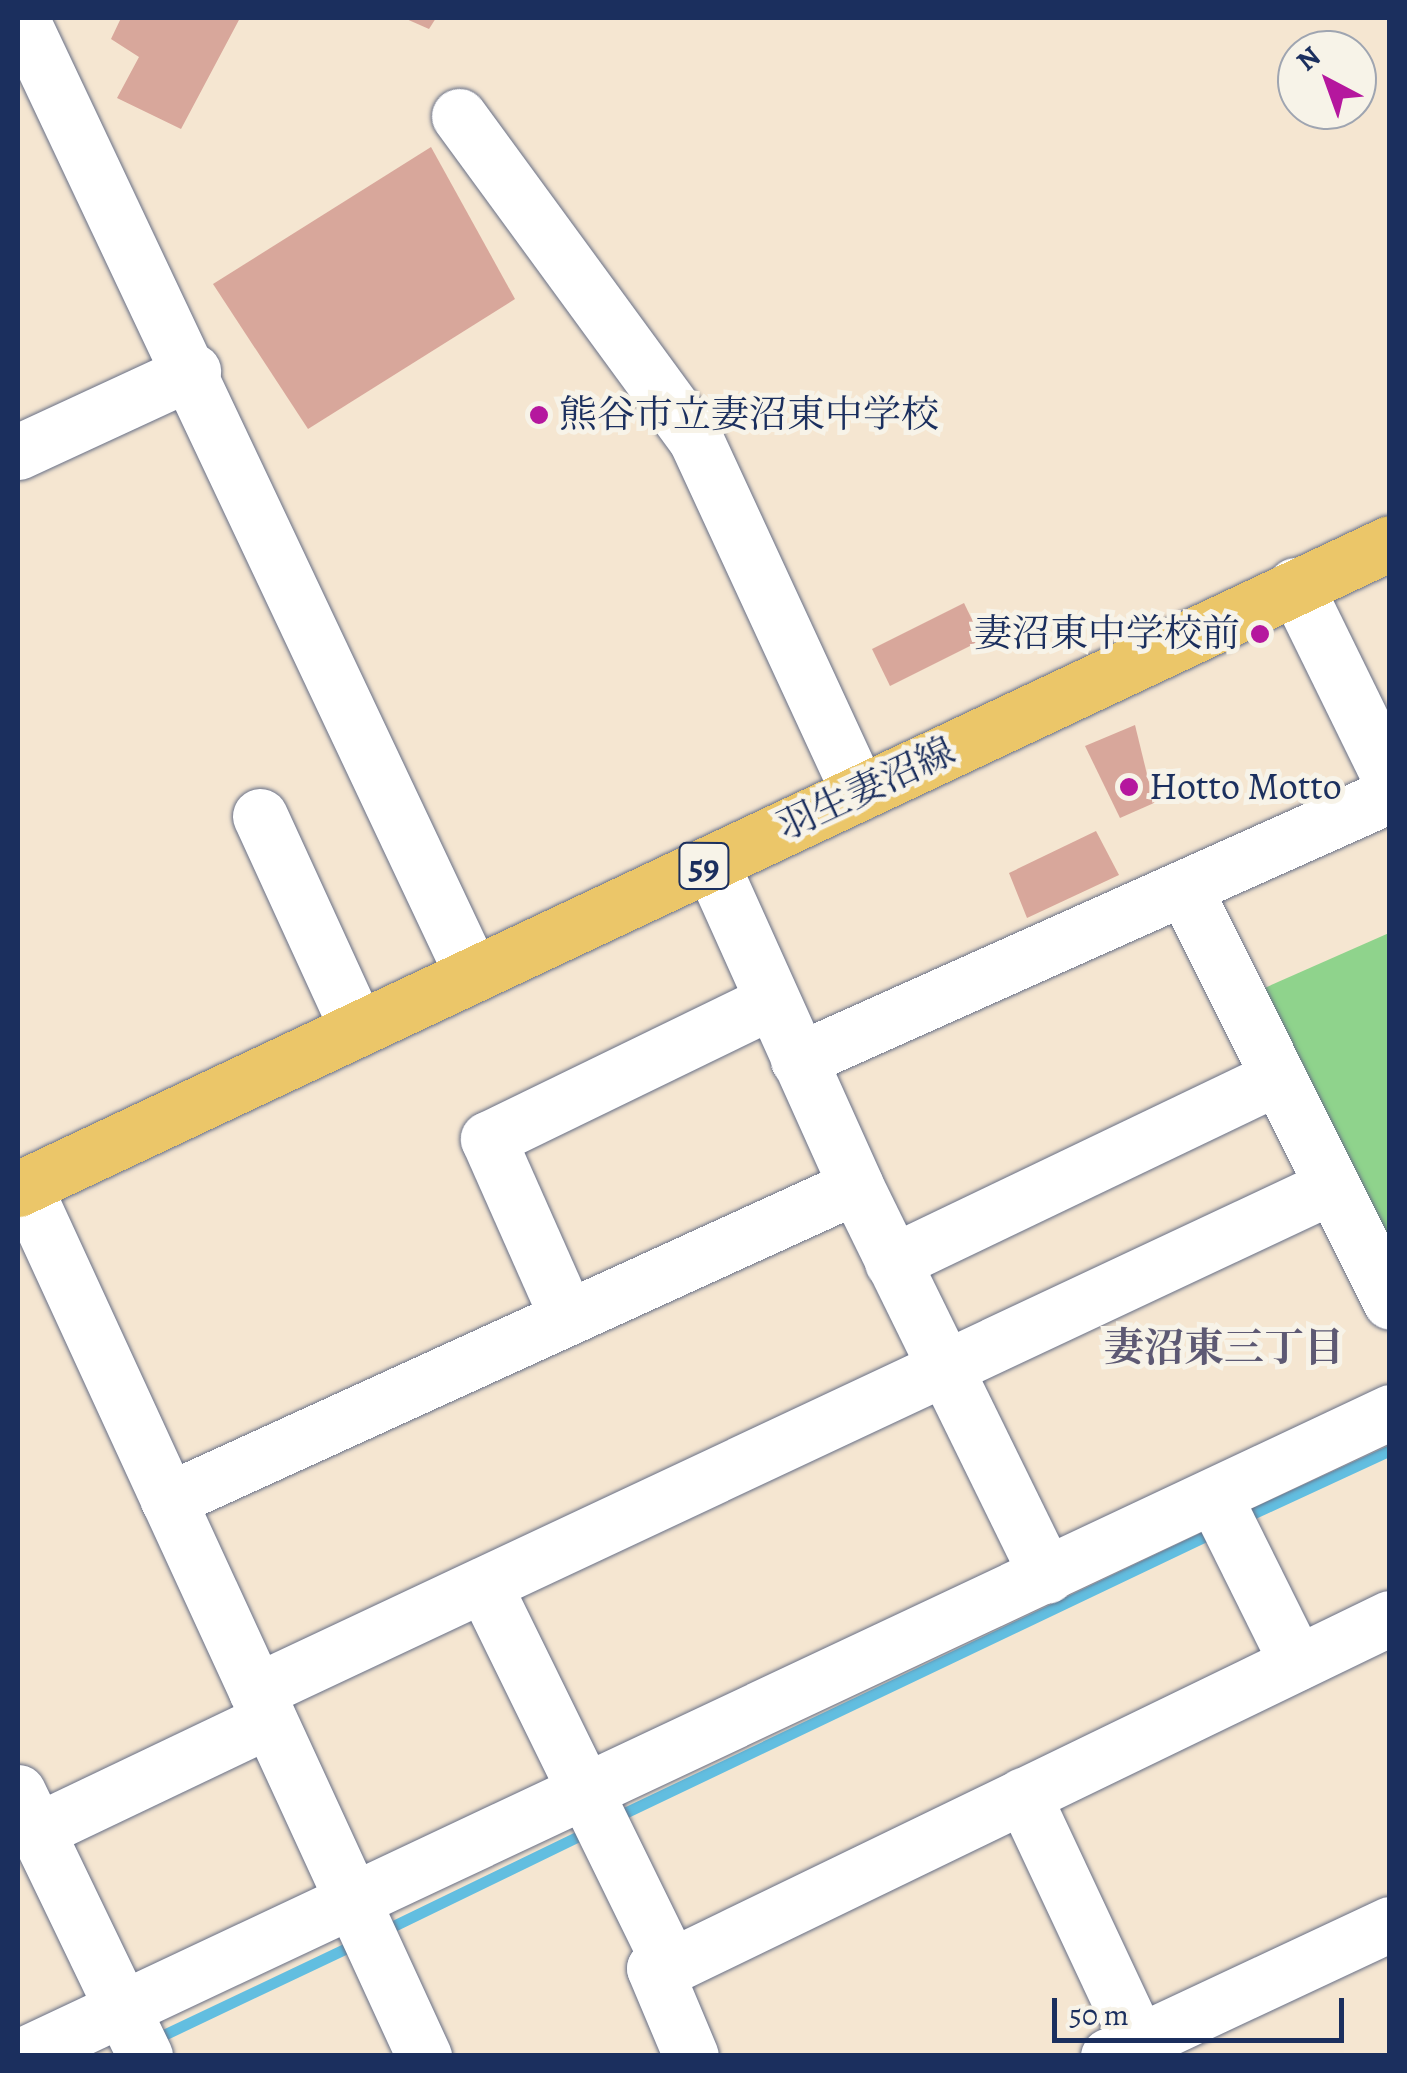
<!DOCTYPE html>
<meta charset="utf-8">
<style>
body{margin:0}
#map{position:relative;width:1407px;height:2073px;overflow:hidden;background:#f5e6d1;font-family:Alegreya,"Noto Serif JP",serif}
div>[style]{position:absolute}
.green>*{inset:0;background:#8fd38c}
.stream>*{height:11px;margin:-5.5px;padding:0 5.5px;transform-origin:5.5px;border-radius:5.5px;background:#62bee0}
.building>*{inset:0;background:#d8a79b}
.roads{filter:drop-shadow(0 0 2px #676f86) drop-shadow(0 0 2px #676f86)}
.minor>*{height:55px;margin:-27.5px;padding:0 27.5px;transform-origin:27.5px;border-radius:27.5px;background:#fff}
.major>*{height:55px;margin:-27.5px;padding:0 27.5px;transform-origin:27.5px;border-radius:27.5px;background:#ebc669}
.dots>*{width:28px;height:28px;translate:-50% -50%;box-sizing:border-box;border:5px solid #f7f3e8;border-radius:50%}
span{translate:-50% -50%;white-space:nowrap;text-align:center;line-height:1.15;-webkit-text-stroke:10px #f7f3e8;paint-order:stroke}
.shield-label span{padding:2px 8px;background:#f7f3e8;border:2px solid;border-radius:8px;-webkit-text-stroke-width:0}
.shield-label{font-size:35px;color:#1b2f5e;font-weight:700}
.poi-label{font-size:38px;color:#1b2f5e}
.left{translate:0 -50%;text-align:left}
.right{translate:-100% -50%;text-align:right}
.street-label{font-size:38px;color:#1b2f5e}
.neighbourhood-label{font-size:40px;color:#5d5973;font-weight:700}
.frame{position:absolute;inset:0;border:20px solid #1b2f5e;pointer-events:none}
.north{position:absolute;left:1277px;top:30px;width:100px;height:100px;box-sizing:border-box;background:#f7f3e8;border:2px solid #9fa5b1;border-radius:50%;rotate:319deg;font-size:28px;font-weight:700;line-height:40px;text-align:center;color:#1b2f5e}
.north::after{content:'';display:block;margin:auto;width:35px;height:45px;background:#b5179e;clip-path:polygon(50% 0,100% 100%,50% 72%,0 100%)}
.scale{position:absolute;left:1052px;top:1998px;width:292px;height:45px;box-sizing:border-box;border:5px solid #1b2f5e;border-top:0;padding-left:12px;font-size:30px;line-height:35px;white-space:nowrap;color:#1b2f5e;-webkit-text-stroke:8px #f7f3e8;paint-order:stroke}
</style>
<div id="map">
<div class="green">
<div style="clip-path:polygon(1389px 933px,1389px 1270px,1251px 994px)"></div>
</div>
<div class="stream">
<div style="left:1241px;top:1519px;width:164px;rotate:-24.8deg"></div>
<div style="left:614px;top:1818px;width:667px;rotate:-25.49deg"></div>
<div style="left:381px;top:1932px;width:231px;rotate:-25.9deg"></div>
<div style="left:155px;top:2039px;width:221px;rotate:-25.4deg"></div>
</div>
<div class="building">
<div style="clip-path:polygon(121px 18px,240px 18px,181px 129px,117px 98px,139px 57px,111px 39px)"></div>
<div style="clip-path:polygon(404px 18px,436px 18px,429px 29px)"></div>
<div style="clip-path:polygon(431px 147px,515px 299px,308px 429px,213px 284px)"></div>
<div style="clip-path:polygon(964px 603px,982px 640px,890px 686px,872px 649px)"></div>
<div style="clip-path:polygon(1135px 725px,1154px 803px,1120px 818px,1085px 746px)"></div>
<div style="clip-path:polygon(1096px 831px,1119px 875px,1027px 918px,1009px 873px)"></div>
</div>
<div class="roads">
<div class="minor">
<div style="left:21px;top:18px;width:1057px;rotate:64.74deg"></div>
<div style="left:459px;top:116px;width:399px;rotate:53.8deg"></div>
<div style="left:695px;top:438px;width:391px;rotate:65.2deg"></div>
<div style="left:18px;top:452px;width:193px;rotate:-24.8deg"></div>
<div style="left:1295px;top:585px;width:216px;rotate:63.9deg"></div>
<div style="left:260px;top:816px;width:233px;rotate:65.4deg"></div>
<div style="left:711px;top:863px;width:354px;rotate:65.8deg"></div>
<div style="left:856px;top:1186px;width:434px;rotate:63.9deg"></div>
<div style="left:1185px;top:890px;width:460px;rotate:63.5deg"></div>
<div style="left:798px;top:1060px;width:649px;rotate:-24.11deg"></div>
<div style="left:24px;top:1186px;width:958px;rotate:65.31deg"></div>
<div style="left:892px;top:1262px;width:428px;rotate:-25.6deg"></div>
<div style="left:567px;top:1317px;width:195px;rotate:-113.9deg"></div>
<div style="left:488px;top:1139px;width:314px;rotate:-25.9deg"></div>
<div style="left:1214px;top:1496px;width:186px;rotate:63.6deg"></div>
<div style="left:168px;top:1500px;width:756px;rotate:-24.53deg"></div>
<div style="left:484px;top:1585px;width:424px;rotate:63.9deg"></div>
<div style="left:671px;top:1966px;width:799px;rotate:-25.83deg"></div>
<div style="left:256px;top:1691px;width:1189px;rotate:-25.14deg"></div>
<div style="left:18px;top:1792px;width:293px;rotate:64.3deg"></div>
<div style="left:1023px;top:1795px;width:288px;rotate:64.9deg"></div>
<div style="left:36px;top:1831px;width:258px;rotate:-25.5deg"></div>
<div style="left:671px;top:1966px;width:17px;rotate:173deg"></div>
<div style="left:654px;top:1968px;width:95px;rotate:67.2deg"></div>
<div style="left:21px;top:2056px;width:1513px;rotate:-25.19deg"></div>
<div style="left:1108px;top:2056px;width:311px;rotate:-25.1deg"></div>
</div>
<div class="major">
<div style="left:18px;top:1189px;width:1516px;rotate:-25.21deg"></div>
</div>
</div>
<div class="dots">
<div style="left:539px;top:415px;background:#b5179e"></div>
<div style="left:1260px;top:634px;background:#b5179e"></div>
<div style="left:1129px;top:787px;background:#b5179e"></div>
</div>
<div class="shield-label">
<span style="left:704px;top:866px">59</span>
</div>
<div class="poi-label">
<span class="left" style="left:559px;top:415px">熊谷市立妻沼東中学校</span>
<span class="right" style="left:1240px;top:634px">妻沼東中学校前</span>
<span class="left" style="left:1149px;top:787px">Hotto Motto</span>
</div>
<div class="street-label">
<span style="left:866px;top:789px;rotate:-25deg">羽生妻沼線</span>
</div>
<div class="neighbourhood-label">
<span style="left:1224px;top:1348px">妻沼東三丁目</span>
</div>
<div class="frame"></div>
<div class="north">N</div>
<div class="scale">50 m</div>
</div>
